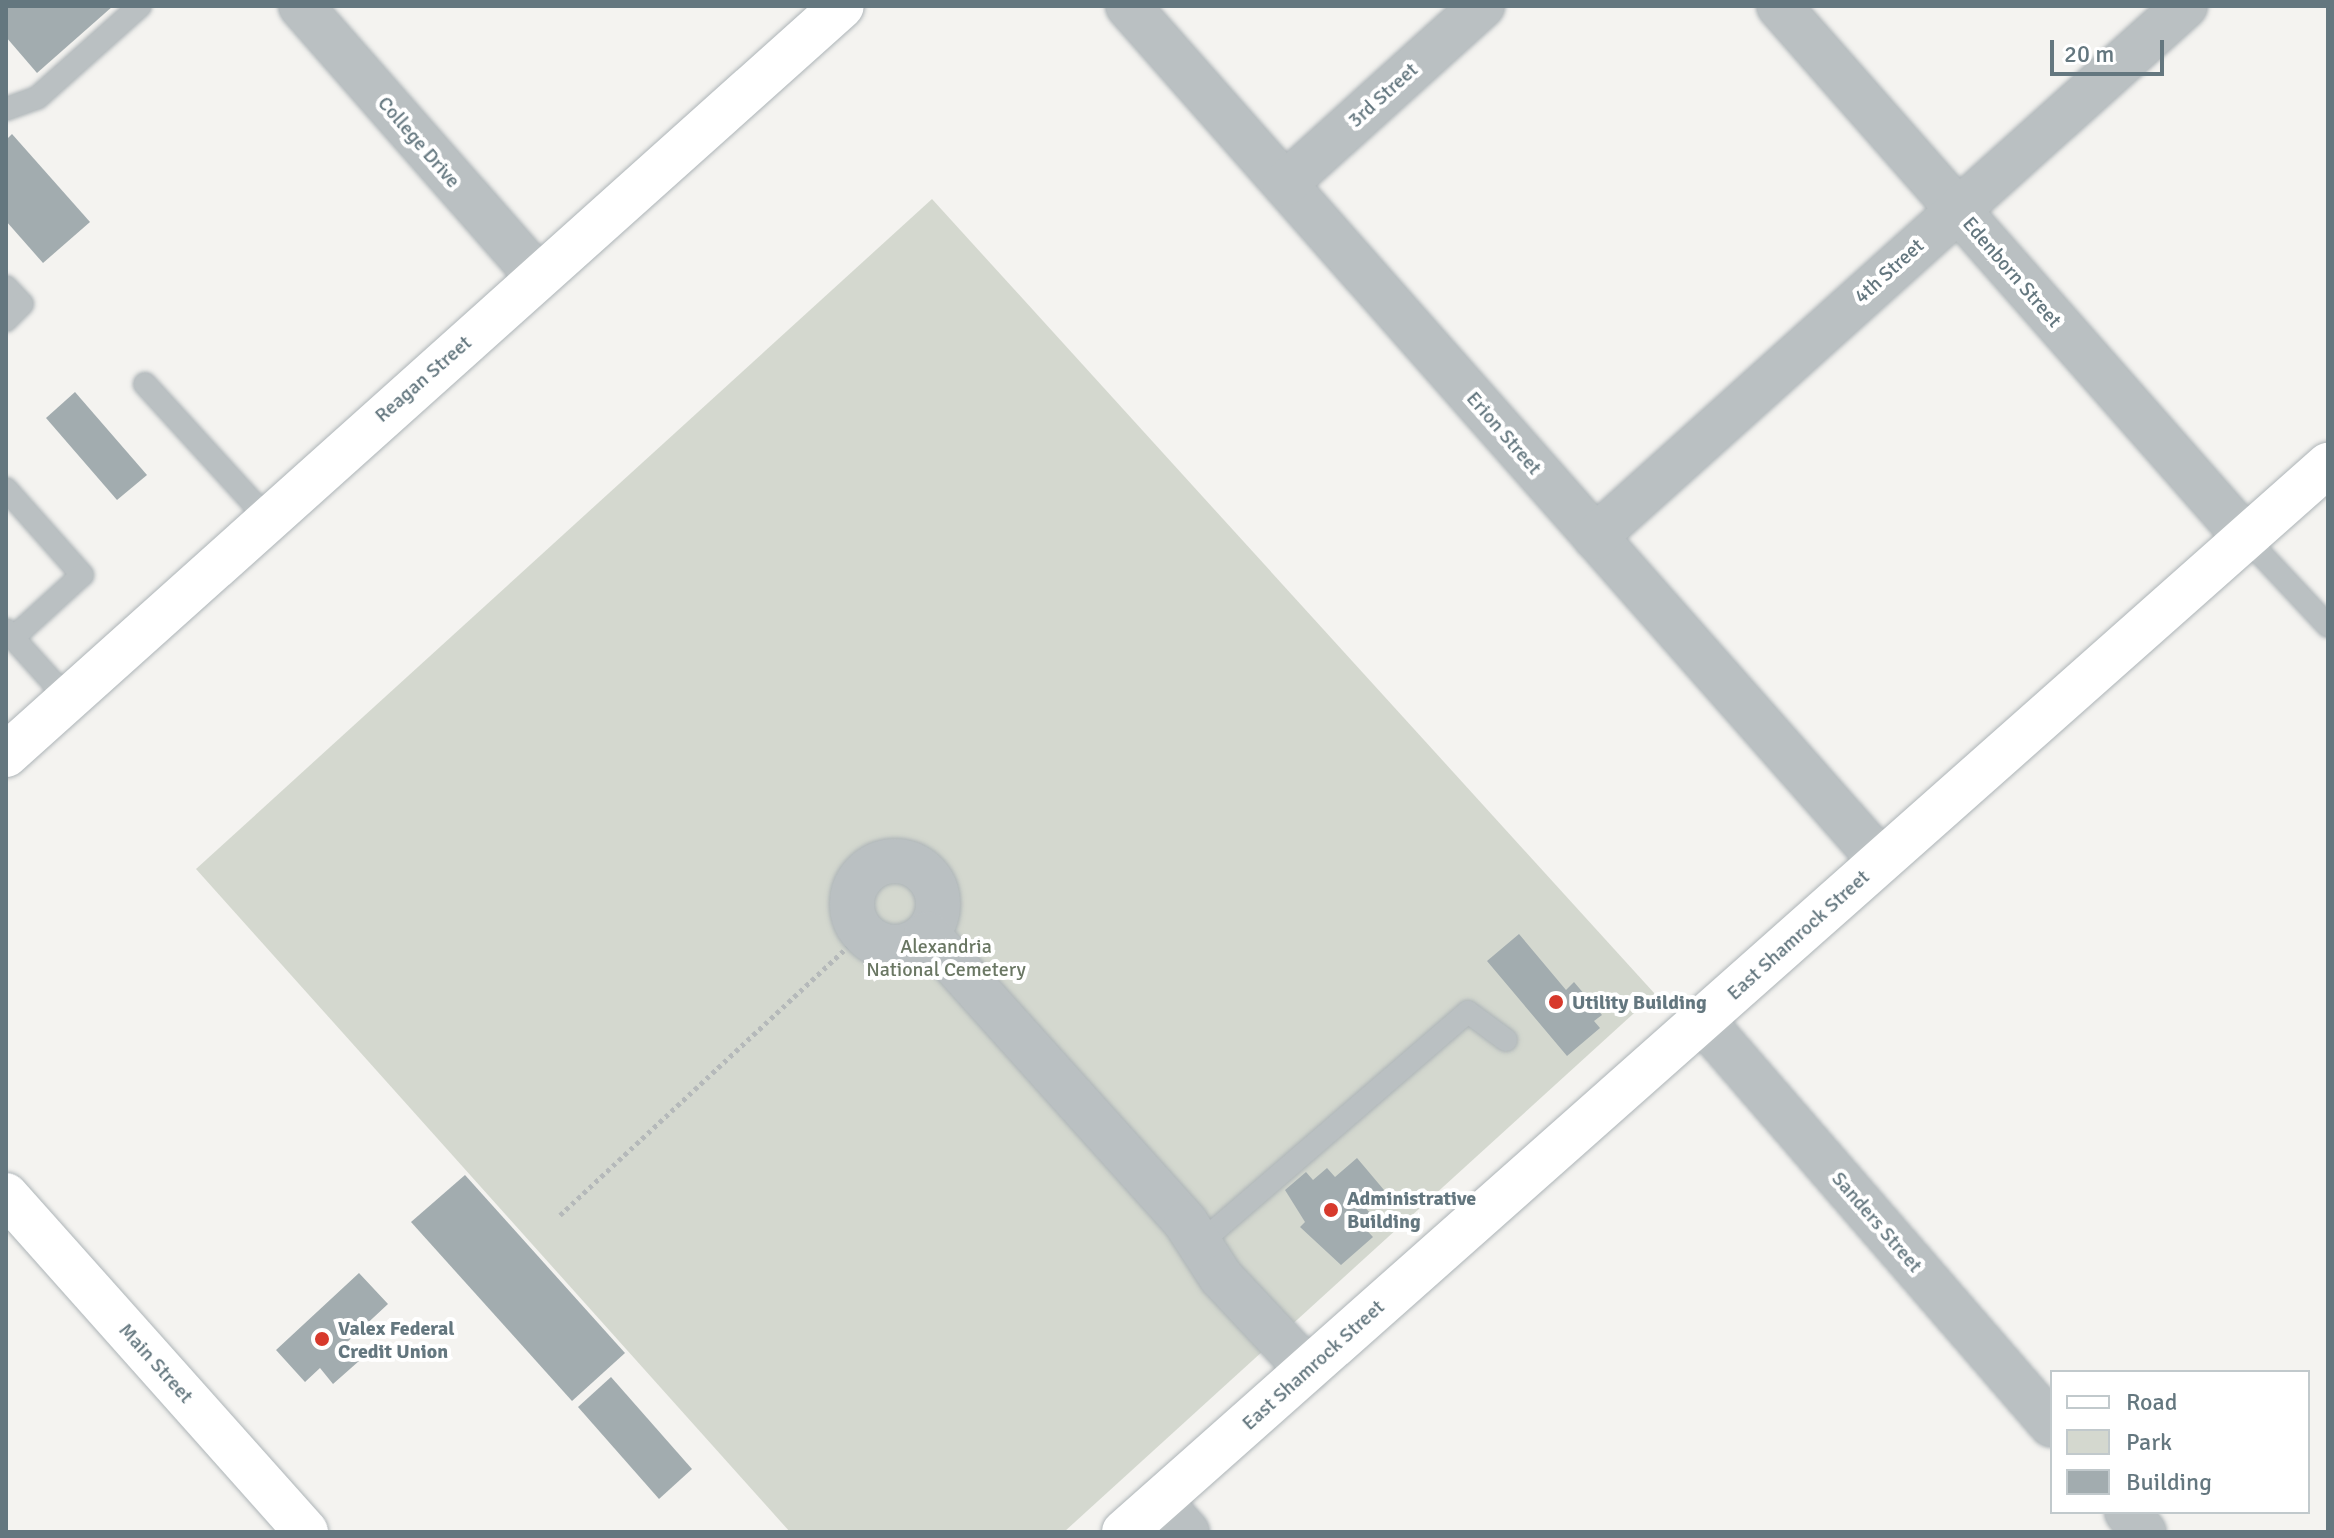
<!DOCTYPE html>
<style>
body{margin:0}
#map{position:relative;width:2334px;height:1538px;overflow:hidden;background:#f4f3f0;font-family:Signika,sans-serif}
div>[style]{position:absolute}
.green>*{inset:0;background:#d4d8cf}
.building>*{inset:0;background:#a2acaf}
.path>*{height:5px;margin-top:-2.5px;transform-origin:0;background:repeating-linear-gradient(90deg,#b5b9ba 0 4px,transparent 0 8px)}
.roads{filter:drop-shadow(0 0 2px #adb4b7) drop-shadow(0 0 2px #adb4b7)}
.lane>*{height:22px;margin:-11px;padding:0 11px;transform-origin:11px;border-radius:11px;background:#bac0c2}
.street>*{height:44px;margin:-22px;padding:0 22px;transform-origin:22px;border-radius:22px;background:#bac0c2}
.street>.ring{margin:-22px;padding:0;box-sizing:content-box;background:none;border:44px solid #bac0c2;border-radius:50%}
.secondary>*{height:44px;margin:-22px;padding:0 22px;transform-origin:22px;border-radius:22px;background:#fff}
.dots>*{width:22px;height:22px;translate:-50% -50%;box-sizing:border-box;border:4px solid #fff;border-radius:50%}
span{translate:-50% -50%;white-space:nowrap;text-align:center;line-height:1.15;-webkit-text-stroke:8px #fff;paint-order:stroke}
.street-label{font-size:20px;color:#64777f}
.park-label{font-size:20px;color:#6a7763}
.poi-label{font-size:20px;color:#64777f;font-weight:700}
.left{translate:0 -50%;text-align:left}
.frame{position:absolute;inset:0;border:8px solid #64777f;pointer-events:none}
.legend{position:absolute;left:2050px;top:1370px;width:260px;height:144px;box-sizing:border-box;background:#fff;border:2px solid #c1c9cc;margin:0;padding:10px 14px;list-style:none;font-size:24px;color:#64777f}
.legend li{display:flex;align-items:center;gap:16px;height:40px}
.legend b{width:40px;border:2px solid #c1c9cc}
.scale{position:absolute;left:2050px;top:40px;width:114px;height:36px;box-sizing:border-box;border:4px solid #64777f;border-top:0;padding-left:10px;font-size:24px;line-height:28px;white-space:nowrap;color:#64777f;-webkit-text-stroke:6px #fff;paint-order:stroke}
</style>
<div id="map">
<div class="green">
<div style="clip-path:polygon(932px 199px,1655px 994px,1064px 1532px,790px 1532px,196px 869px)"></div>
</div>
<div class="building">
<div style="clip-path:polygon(6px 6px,113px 6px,37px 73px,6px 37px)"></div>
<div style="clip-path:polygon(12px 134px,90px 222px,43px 263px,6px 221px,6px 140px)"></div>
<div style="clip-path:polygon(75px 392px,147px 475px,117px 500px,46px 418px)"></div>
<div style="clip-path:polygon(1519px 934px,1566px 990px,1574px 982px,1602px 1015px,1594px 1021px,1600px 1028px,1567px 1056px,1487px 961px)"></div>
<div style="clip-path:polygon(1357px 1158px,1384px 1190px,1364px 1206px,1370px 1213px,1359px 1222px,1373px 1237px,1341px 1265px,1300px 1227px,1305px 1222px,1285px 1190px,1306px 1172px,1313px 1180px,1327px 1168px,1335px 1177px)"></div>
<div style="clip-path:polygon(465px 1175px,625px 1353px,572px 1401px,411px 1222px)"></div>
<div style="clip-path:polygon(359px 1273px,388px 1304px,344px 1345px,359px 1361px,333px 1384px,320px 1368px,305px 1382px,276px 1350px)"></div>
<div style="clip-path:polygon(611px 1377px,692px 1469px,659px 1499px,578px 1407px)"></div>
</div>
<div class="path">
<div style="left:560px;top:1215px;width:413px;rotate:-43deg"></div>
</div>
<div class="roads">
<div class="lane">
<div style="left:6px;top:109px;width:33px;rotate:-20deg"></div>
<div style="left:37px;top:98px;width:138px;rotate:-41.8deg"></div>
<div style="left:6px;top:287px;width:23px;rotate:47deg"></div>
<div style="left:22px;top:304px;width:23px;rotate:135deg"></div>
<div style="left:145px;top:384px;width:180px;rotate:47.7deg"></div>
<div style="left:6px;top:489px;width:115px;rotate:48.5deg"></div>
<div style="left:82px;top:575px;width:93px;rotate:137.6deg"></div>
<div style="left:2246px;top:538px;width:120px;rotate:47deg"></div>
<div style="left:6px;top:630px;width:93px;rotate:48.1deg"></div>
<div style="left:1199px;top:1244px;width:355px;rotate:-40.8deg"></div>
<div style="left:1468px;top:1012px;width:47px;rotate:36.4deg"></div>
</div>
<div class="street">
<div style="left:301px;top:6px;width:360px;rotate:48.8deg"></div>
<div style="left:1128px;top:6px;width:1139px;rotate:48.63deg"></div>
<div style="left:1779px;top:6px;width:708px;rotate:48.72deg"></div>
<div style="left:1285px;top:184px;width:266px;rotate:-42.1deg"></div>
<div style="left:1595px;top:537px;width:794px;rotate:-41.99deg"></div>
<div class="ring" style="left:852px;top:861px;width:42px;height:42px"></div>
<div style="left:927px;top:934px;width:388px;rotate:48.1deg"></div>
<div style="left:1186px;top:1223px;width:64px;rotate:57.1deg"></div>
<div style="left:1221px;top:1277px;width:127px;rotate:46.9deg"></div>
<div style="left:1702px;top:1020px;width:535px;rotate:49.17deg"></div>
<div style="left:1159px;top:1501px;width:42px;rotate:47.9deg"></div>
<div style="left:2127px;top:1512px;width:26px;rotate:50deg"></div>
</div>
<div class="secondary">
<div style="left:6px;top:755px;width:1122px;rotate:-41.86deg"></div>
<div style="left:6px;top:1195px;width:451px;rotate:48.3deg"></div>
<div style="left:1124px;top:1532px;width:1609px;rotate:-41.55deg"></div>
</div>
</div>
<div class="dots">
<div style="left:1556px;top:1002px;background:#d7392c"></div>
<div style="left:1331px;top:1210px;background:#d7392c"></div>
<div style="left:322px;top:1339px;background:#d7392c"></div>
</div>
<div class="street-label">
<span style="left:1383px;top:95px;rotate:-42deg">3rd Street</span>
<span style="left:419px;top:142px;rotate:49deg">College Drive</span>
<span style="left:1889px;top:271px;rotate:-42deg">4th Street</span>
<span style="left:2012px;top:272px;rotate:49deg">Edenborn Street</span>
<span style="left:423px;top:379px;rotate:-41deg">Reagan Street</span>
<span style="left:1504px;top:433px;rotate:49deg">Erion Street</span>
<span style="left:1798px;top:935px;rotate:-42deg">East Shamrock Street</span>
<span style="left:1877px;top:1222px;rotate:49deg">Sanders Street</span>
<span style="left:156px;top:1363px;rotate:48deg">Main Street</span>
<span style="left:1313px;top:1365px;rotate:-42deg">East Shamrock Street</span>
</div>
<div class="park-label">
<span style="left:946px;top:958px">Alexandria<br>National Cemetery</span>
</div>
<div class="poi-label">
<span class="left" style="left:1572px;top:1002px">Utility Building</span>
<span class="left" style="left:1347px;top:1210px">Administrative<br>Building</span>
<span class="left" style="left:338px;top:1340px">Valex Federal<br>Credit Union</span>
</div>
<div class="frame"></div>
<ul class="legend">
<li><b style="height:10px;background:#fff"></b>Road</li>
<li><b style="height:22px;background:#d4d8cf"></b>Park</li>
<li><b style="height:22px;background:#a2acaf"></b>Building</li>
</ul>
<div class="scale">20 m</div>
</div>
